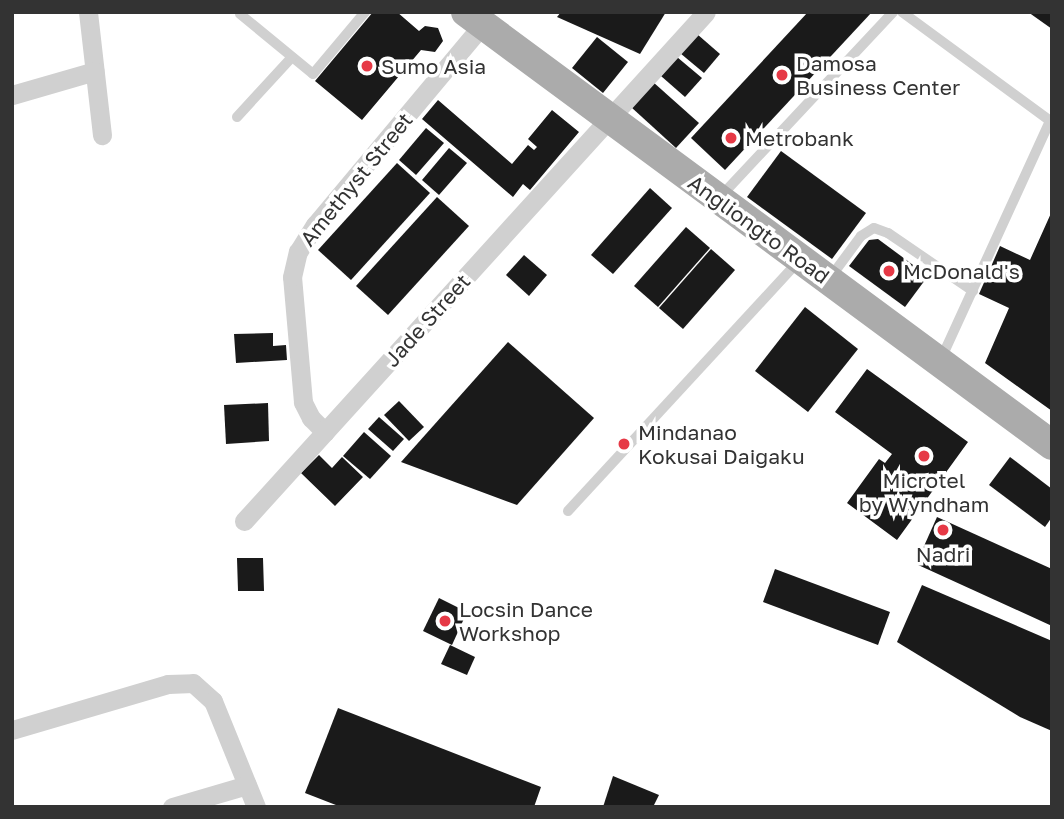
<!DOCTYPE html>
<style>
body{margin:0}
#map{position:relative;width:1064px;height:819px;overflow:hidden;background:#fff;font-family:"Golos Text",sans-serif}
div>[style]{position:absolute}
.building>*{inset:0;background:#1a1a1a}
.lane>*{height:10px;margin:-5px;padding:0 5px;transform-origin:5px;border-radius:5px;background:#d0d0d0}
.street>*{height:19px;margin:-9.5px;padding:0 9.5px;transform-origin:9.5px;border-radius:9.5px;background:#d0d0d0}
.primary>*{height:30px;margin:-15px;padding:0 15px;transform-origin:15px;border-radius:15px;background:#ababab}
.dots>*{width:19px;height:19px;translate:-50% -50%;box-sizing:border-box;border:4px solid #fff;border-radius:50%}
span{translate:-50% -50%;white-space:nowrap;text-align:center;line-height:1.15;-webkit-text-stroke:7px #fff;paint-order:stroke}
.poi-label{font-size:21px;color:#333}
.left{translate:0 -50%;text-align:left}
.street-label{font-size:21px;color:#333}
.frame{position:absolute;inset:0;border:14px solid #333;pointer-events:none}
</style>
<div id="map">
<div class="building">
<div style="clip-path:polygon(373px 12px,397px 12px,419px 31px,425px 26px,438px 28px,443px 41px,435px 52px,421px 50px,362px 120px,315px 81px)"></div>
<div style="clip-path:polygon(561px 12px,666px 12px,640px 54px,557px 17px)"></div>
<div style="clip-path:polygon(808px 12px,872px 12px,725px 170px,691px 138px)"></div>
<div style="clip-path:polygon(1028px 12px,1052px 12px,1052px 29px)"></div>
<div style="clip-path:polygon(697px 34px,720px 54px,704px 73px,680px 53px)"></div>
<div style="clip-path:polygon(597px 37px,628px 62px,603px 93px,572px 68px)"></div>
<div style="clip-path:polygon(677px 57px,702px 78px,685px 97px,661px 76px)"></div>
<div style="clip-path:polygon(653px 82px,699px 123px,676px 148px,631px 107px)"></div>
<div style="clip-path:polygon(438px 100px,512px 164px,528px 145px,534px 150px,537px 147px,528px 139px,552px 110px,579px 132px,530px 190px,523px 184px,513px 197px,422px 119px)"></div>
<div style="clip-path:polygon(426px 128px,444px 143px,416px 175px,399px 160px)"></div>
<div style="clip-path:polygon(449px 148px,467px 163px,439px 195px,422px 180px)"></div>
<div style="clip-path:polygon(781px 151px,866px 213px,832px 259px,747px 197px)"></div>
<div style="clip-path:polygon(397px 163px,430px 193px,351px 280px,318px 250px)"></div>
<div style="clip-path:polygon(650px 188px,672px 208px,613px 274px,591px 255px)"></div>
<div style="clip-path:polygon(437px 197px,469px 226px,388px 315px,356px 286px)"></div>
<div style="clip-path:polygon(1052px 211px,1052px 411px,985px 363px,1009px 308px,979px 294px,1000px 246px,1030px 260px)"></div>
<div style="clip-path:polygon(686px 227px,710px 248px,658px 307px,634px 286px)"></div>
<div style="clip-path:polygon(878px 239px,928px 276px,905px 307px,849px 266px,869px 240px)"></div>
<div style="clip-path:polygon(711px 249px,735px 270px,683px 329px,659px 308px)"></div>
<div style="clip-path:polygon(524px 255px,547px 275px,529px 296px,506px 275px)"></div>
<div style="clip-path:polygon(805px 307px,858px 349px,808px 412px,755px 371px)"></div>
<div style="clip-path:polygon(273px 333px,273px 346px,286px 345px,287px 360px,236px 363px,234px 334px)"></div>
<div style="clip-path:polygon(508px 342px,594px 418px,517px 505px,401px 462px)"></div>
<div style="clip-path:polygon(867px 369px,968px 442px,897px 540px,847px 503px,879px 459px,885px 463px,892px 454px,835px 412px)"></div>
<div style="clip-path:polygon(399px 401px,424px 427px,409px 441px,384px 415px)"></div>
<div style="clip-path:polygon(268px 403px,269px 441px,226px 444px,224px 405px)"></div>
<div style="clip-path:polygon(379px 417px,404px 439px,393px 451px,368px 429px)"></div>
<div style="clip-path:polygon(364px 432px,391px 456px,370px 479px,343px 456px)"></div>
<div style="clip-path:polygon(319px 455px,332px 468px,342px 457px,363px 477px,335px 506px,301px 473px)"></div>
<div style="clip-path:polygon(1010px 457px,1052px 489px,1052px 517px,1045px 527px,989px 485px)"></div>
<div style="clip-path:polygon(937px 517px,1052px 569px,1052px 626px,916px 564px)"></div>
<div style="clip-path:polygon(237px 558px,263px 558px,264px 591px,238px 591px)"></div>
<div style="clip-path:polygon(775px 569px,890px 612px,878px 645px,763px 602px)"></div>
<div style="clip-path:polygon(922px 585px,1052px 641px,1052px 731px,1020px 717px,897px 642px)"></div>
<div style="clip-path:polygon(439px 598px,467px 612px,452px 645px,423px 631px)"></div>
<div style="clip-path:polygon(450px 645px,475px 657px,467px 675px,441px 664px)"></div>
<div style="clip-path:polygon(338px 708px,541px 787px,534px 807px,341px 807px,305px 793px)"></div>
<div style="clip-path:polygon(613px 776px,659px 795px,653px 807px,603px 807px)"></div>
</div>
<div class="lane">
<div style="left:902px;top:12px;width:186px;rotate:36.3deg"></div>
<div style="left:240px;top:14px;width:94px;rotate:39.4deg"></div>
<div style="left:313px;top:74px;width:81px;rotate:-50deg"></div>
<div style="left:237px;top:117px;width:81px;rotate:-47.5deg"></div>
<div style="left:721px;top:196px;width:252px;rotate:-46.9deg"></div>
<div style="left:830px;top:278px;width:52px;rotate:-53.6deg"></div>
<div style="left:861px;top:236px;width:15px;rotate:-32deg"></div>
<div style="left:874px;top:228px;width:15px;rotate:20deg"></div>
<div style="left:888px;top:233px;width:103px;rotate:34.3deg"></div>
<div style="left:941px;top:359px;width:262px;rotate:-65.4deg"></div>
<div style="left:568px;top:511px;width:339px;rotate:-47.3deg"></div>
</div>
<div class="street">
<div style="left:88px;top:12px;width:124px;rotate:83.5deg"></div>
<div style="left:12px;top:95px;width:86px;rotate:-16.1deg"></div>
<div style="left:325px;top:432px;width:20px;rotate:-135deg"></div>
<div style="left:311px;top:418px;width:18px;rotate:-117deg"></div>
<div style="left:303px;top:402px;width:125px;rotate:-95deg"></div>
<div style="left:292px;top:277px;width:26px;rotate:-77deg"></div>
<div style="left:298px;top:252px;width:32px;rotate:-58deg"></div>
<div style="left:315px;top:225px;width:261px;rotate:-50.1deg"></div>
<div style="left:244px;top:521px;width:687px;rotate:-47.77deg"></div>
<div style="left:12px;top:730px;width:163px;rotate:-16.4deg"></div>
<div style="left:168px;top:684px;width:25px;rotate:-2deg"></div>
<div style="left:193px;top:683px;width:27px;rotate:42deg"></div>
<div style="left:213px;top:701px;width:114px;rotate:67.9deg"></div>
<div style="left:172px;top:807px;width:78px;rotate:-16.3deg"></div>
</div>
<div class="primary">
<div style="left:466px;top:12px;width:729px;rotate:36.46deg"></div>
</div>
<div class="dots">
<div style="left:367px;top:66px;background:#e63946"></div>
<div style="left:782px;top:75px;background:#e63946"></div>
<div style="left:731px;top:138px;background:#e63946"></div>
<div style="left:889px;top:271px;background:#e63946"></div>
<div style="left:624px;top:444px;background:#e63946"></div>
<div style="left:924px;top:456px;background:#e63946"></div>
<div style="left:943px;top:530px;background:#e63946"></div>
<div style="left:445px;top:621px;background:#e63946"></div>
</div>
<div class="poi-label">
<span class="left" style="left:796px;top:75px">Damosa<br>Business Center</span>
<span class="left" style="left:381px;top:66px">Sumo Asia</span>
<span class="left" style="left:745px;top:138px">Metrobank</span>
<span class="left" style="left:903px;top:271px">McDonald's</span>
<span class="left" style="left:638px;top:444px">Mindanao<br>Kokusai Daigaku</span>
<span style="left:924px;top:492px">Microtel<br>by Wyndham</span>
<span style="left:943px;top:554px">Nadri</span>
<span class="left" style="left:459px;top:621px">Locsin Dance<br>Workshop</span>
</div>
<div class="street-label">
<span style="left:356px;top:179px;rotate:-51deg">Amethyst Street</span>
<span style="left:759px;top:229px;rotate:36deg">Angliongto Road</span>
<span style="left:427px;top:320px;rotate:-48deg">Jade Street</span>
</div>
<div class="frame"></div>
</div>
